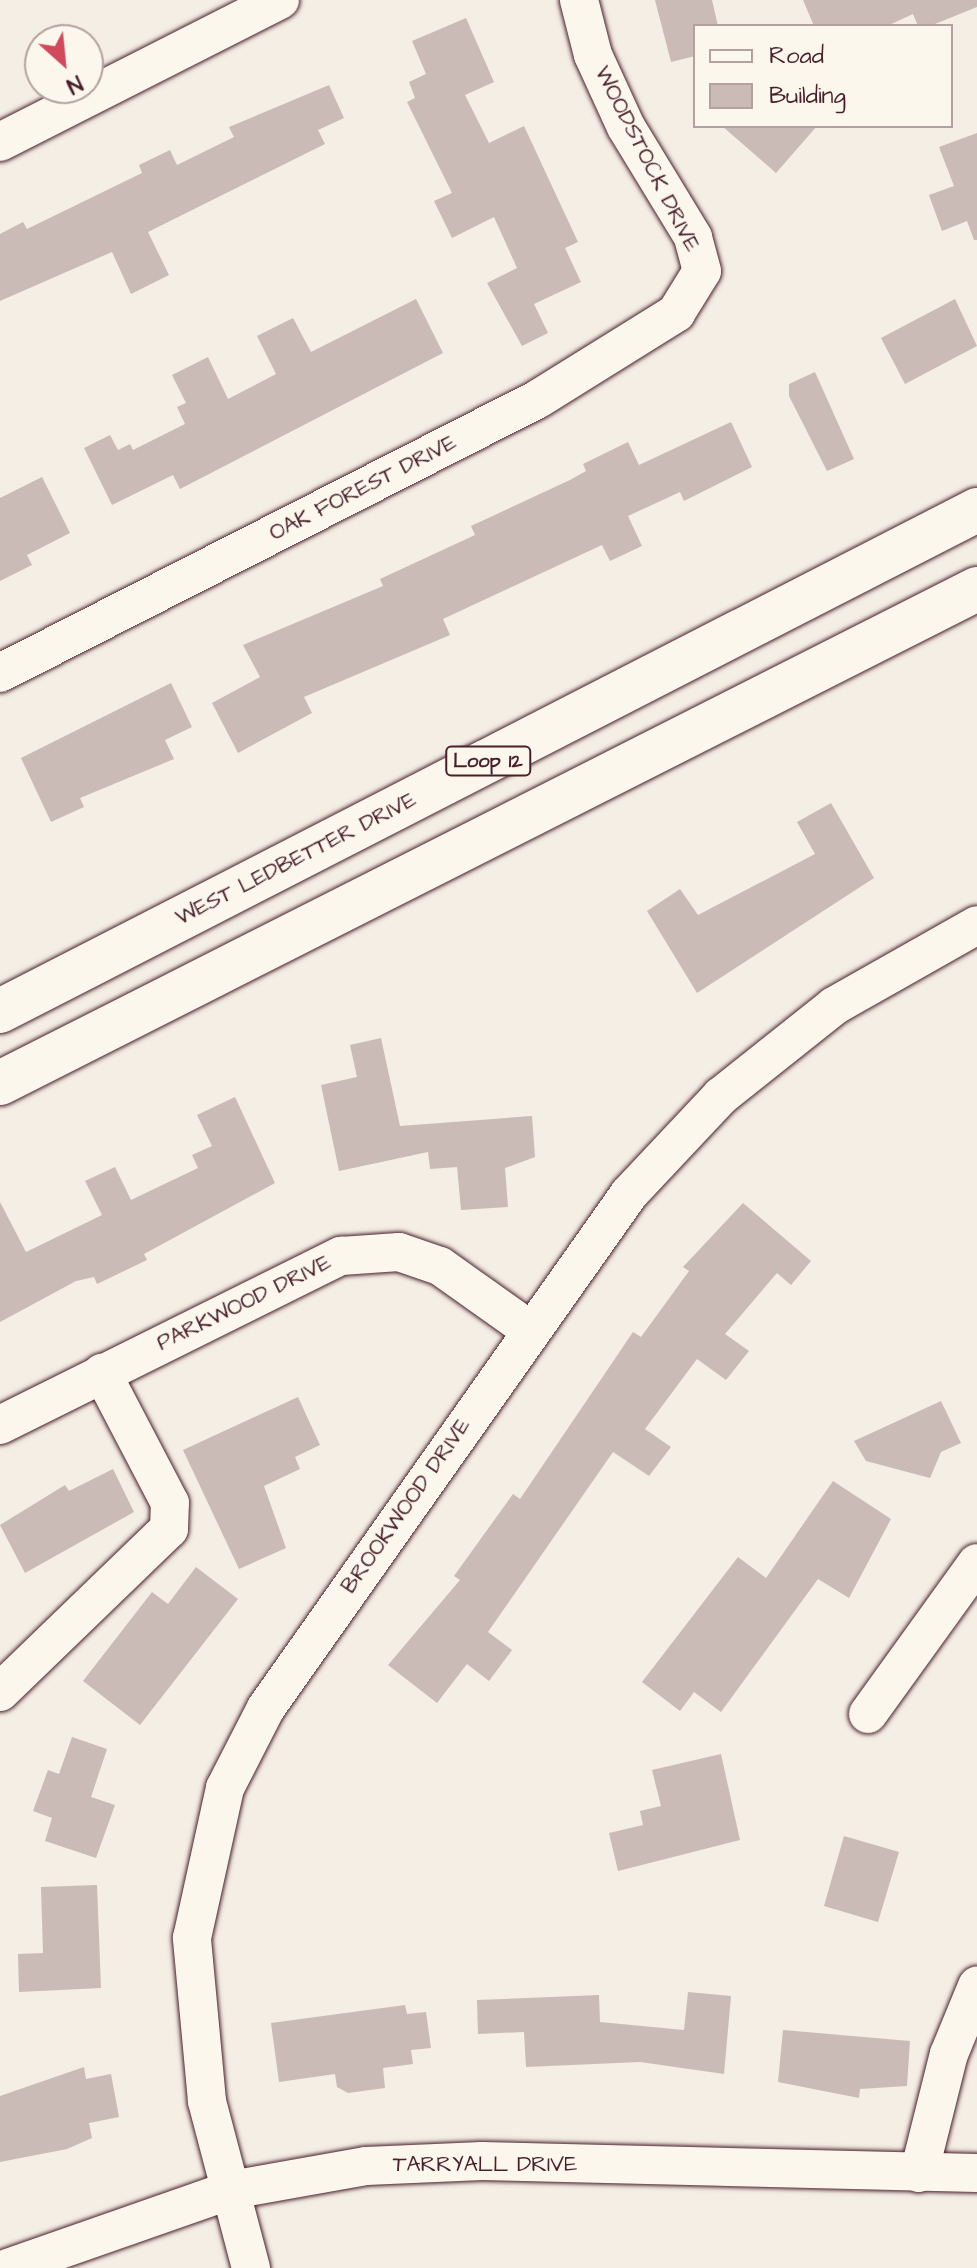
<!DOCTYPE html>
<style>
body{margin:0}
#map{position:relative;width:977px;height:2268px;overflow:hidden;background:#f4eee4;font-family:"Architects Daughter",sans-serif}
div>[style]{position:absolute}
.building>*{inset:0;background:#cabbb6}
.roads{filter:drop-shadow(0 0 2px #4a1f2b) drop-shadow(0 0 2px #4a1f2b)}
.minor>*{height:38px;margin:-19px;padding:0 19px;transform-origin:19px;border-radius:19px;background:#fbf7ec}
.major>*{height:44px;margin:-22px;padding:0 22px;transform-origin:22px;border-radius:22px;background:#fbf7ec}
span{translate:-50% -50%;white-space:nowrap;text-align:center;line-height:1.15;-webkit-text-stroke:6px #fbf7ec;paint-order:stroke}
.shield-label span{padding:2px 6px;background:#fbf7ec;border:2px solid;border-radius:6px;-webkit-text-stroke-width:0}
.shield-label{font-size:20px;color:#4a1f2b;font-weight:700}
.street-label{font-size:22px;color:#4a1f2b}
.legend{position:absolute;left:693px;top:24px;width:260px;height:104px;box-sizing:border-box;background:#fbf7ec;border:2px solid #b4a19f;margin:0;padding:10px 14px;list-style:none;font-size:24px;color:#4a1f2b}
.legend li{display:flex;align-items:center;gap:16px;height:40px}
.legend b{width:40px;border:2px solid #b4a19f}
.north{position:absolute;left:24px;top:24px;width:80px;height:80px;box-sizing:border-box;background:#fbf7ec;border:2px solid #b4a19f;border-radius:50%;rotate:153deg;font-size:22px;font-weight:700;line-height:32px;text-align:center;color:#4a1f2b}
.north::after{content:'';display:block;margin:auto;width:28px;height:36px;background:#d1495b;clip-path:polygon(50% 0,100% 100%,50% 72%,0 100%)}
</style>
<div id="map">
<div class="building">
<div style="clip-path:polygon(655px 0,712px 0,718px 26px,695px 26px,695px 56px,671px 62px)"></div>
<div style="clip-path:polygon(803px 0,977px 0,977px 7px,930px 26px,918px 26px,913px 14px,887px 26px,814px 26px)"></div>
<div style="clip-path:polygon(466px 18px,494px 82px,465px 95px,489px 143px,524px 126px,578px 242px,565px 248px,581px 282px,534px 304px,548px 333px,522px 346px,487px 283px,517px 268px,494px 217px,452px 238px,434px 201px,452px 193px,407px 102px,415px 98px,409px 82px,426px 74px,412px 41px)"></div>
<div style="clip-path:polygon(329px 85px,344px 118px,318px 130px,325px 144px,148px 232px,169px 275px,131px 294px,112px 252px,0 301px,0 234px,23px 222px,27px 229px,142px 173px,139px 165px,170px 150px,177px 165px,234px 137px,229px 127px)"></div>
<div style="clip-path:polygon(722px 126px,817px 126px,776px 173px)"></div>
<div style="clip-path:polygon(977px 133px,977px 240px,974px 240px,967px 221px,942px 231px,929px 195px,954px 186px,939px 147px)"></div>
<div style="clip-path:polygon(416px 299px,443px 353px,180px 489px,173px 475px,112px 505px,84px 448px,110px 435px,118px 450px,130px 444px,133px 450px,185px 424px,177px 407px,186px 403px,172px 375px,208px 357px,228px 399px,276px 374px,257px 336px,293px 318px,311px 352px)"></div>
<div style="clip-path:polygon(955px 299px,977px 346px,905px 384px,881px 338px)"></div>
<div style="clip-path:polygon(815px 372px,854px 459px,827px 471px,789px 396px,789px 384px)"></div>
<div style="clip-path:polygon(731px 422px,752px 467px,684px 501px,680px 492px,628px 516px,642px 546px,610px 561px,602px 545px,443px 619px,450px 635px,304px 697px,312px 713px,238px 753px,212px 703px,260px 677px,243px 645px,383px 586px,380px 579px,475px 535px,471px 526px,570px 480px,586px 471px,583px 464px,628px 442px,639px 465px)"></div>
<div style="clip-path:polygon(42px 477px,70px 533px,27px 555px,32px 565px,0 581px,0 498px)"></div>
<div style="clip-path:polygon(171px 683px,192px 727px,165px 740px,174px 759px,80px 798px,84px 807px,51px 822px,21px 758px)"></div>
<div style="clip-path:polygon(831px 803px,874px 878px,697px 993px,647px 911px,680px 889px,698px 915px,815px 854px,797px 822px)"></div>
<div style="clip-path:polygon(381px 1038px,400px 1126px,532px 1116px,535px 1157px,505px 1168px,508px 1207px,461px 1210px,457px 1167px,430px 1169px,428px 1152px,339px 1171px,321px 1085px,357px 1077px,350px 1045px)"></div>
<div style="clip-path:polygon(235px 1097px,275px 1183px,144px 1254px,147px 1260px,97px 1284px,94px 1277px,76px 1281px,0 1322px,0 1202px,26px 1252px,102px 1215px,85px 1181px,115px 1167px,131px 1200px,198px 1168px,192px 1155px,212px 1146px,197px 1115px)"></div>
<div style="clip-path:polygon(743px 1203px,811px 1261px,791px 1285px,777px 1273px,725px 1334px,749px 1351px,726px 1380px,697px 1359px,645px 1429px,671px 1447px,649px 1476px,613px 1452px,488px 1632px,512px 1650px,489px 1681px,467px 1664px,437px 1703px,388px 1665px,460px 1580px,454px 1576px,513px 1494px,520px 1499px,633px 1332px,641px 1337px,689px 1271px,683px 1267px)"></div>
<div style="clip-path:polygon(298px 1397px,320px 1445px,295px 1457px,300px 1469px,264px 1486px,286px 1548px,239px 1569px,183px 1450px)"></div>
<div style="clip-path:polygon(941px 1401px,961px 1443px,941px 1452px,930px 1478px,866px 1461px,854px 1441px)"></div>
<div style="clip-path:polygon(113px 1469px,134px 1512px,25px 1573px,0 1525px,65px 1485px,69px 1491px)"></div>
<div style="clip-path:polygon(833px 1481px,891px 1519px,849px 1598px,818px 1579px,721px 1712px,694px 1692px,680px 1711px,642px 1682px,738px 1557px,766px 1578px)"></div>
<div style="clip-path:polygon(196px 1567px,238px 1599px,140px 1725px,83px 1681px,152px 1592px,168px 1604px)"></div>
<div style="clip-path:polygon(72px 1737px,107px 1749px,91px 1797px,115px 1805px,96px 1858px,45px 1841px,52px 1818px,33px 1811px,48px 1770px,59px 1774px)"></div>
<div style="clip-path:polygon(721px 1754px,740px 1840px,618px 1871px,609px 1833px,643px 1825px,640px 1811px,661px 1806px,652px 1770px)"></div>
<div style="clip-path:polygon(844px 1836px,899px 1852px,878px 1922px,824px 1906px)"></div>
<div style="clip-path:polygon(97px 1885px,101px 1988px,19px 1992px,18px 1954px,43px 1953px,41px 1887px)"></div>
<div style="clip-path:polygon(688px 1992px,731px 1996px,724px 2074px,640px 2062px,526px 2067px,524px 2032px,478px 2034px,477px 2000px,599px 1995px,600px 2022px,684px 2030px)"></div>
<div style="clip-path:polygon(405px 2005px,407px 2014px,426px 2012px,431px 2048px,411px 2050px,413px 2064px,383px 2068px,385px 2088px,348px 2093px,337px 2087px,335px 2074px,279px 2082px,271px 2023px)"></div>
<div style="clip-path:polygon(783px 2030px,910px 2041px,907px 2086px,860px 2089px,859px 2098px,778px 2082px)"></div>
<div style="clip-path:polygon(84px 2067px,86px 2079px,111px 2074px,119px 2117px,89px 2123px,92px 2138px,67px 2149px,0 2162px,0 2096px)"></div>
</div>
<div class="roads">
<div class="minor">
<div style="left:0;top:142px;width:314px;rotate:-26.9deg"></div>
<div style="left:0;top:673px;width:604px;rotate:-26.99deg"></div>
<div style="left:538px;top:399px;width:163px;rotate:-31.9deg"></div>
<div style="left:676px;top:313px;width:49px;rotate:-58.2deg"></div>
<div style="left:702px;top:271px;width:35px;rotate:-105deg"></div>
<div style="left:693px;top:237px;width:129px;rotate:-121.3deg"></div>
<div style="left:626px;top:127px;width:79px;rotate:-114.6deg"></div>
<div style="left:593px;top:55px;width:57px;rotate:-104.3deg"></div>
<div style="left:0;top:1425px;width:381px;rotate:-26.4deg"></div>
<div style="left:341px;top:1256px;width:58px;rotate:-3.9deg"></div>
<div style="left:399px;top:1252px;width:43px;rotate:18.9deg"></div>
<div style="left:440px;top:1266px;width:110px;rotate:35.4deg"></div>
<div style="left:0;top:1692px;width:235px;rotate:-44deg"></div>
<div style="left:169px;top:1529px;width:26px;rotate:-88deg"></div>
<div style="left:170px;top:1503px;width:147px;rotate:-117.6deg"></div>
<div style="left:868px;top:1714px;width:186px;rotate:-54.2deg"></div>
<div style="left:919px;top:2173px;width:123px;rotate:-75.9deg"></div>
<div style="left:949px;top:2054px;width:74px;rotate:-67.6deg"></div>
<div style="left:8px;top:2268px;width:236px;rotate:-19.3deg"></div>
<div style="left:231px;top:2190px;width:137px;rotate:-10.1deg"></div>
<div style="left:366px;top:2166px;width:116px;rotate:-2.5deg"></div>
<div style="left:482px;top:2161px;width:495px;rotate:1.4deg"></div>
<div style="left:251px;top:2268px;width:173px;rotate:-104.8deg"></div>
<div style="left:207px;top:2101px;width:164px;rotate:-95.3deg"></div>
<div style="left:192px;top:1938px;width:154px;rotate:-77.6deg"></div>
<div style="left:225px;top:1788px;width:90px;rotate:-62.9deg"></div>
<div style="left:266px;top:1708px;width:629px;rotate:-54.77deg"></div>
<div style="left:629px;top:1194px;width:134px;rotate:-46.8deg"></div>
<div style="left:721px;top:1096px;width:144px;rotate:-38.5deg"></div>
<div style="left:834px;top:1006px;width:164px;rotate:-29.5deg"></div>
</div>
<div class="major">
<div style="left:0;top:1011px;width:1098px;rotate:-27.15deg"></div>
<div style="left:0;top:1083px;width:1095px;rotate:-26.82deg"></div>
</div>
</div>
<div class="shield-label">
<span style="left:488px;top:761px">Loop 12</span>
</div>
<div class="street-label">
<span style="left:647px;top:159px;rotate:63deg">WOODSTOCK DRIVE</span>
<span style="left:363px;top:488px;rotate:-27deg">OAK FOREST DRIVE</span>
<span style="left:296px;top:859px;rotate:-27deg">WEST LEDBETTER DRIVE</span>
<span style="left:244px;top:1303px;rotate:-26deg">PARKWOOD DRIVE</span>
<span style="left:406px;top:1506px;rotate:-55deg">BROOKWOOD DRIVE</span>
<span style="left:485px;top:2165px">TARRYALL DRIVE</span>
</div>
<ul class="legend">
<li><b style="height:10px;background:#fbf7ec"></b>Road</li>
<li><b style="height:22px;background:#cabbb6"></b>Building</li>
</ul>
<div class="north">N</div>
</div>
